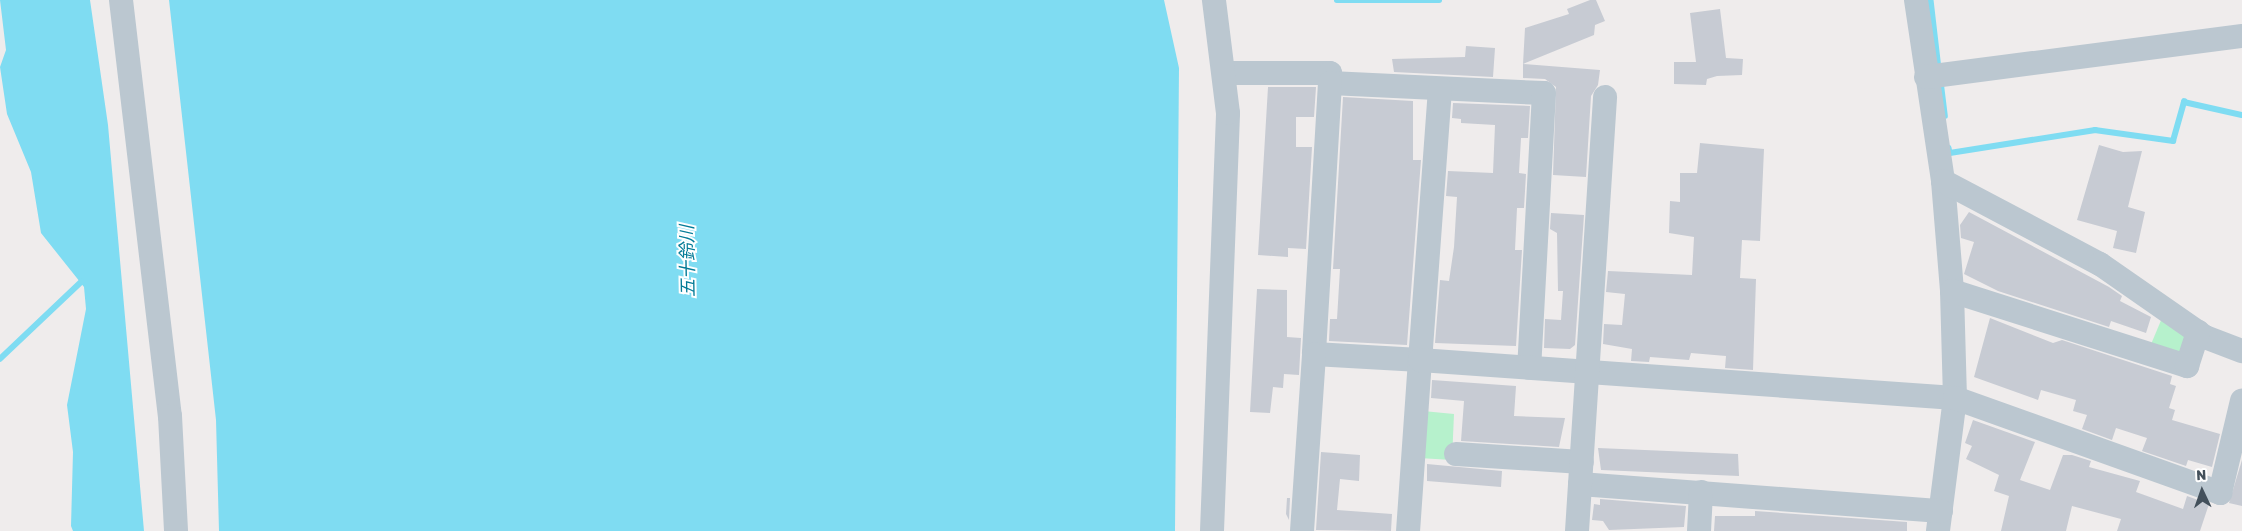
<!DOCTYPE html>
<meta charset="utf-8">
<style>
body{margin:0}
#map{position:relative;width:2242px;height:531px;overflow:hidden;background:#efecec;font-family:Rubik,"Noto Sans JP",sans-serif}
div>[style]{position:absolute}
.green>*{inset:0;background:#b6f1cc}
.water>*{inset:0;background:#7fdcf2}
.stream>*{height:5.5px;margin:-2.75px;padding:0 2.75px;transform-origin:2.75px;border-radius:2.75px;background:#7fdcf2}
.building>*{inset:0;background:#c7cbd3}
.minor>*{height:24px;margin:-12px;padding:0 12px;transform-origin:12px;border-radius:12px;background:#bbc7d0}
span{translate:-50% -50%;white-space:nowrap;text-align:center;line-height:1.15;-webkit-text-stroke:4px #fff;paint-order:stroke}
.water-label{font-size:18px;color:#047b97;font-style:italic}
.north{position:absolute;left:2177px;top:466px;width:50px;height:50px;-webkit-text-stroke:4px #fff;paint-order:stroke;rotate:357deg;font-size:14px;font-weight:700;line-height:20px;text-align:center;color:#43505b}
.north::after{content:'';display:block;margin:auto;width:18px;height:22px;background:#43505b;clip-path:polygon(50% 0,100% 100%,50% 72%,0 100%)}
</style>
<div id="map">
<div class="green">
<div style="clip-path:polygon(2162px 318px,2193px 336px,2178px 358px,2149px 349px)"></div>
<div style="clip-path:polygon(1423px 411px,1454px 414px,1452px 460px,1419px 458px)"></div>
</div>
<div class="water">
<div style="clip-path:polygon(0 0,90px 0,108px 125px,144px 531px,73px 531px,71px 526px,73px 452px,67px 405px,86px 309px,84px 287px,41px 233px,31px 172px,7px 114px,0 67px,6px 50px)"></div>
<div style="clip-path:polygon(169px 0,1164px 0,1179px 68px,1175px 531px,219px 531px,216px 420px)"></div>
</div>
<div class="stream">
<div style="left:1337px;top:0;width:102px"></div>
<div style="left:1931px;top:0;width:69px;rotate:83.4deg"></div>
<div style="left:1941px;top:81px;width:35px;rotate:83deg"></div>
<div style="left:1949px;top:148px;width:5px;rotate:79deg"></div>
<div style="left:1950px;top:153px;width:147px;rotate:-9deg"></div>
<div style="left:2095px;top:130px;width:79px;rotate:8deg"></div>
<div style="left:2173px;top:141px;width:41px;rotate:-74.2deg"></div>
<div style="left:2184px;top:102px;width:59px;rotate:12.6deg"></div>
<div style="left:0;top:359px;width:112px;rotate:-43.5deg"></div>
</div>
<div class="building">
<div style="clip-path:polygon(1590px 0,1596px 0,1605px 21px,1595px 25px,1594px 35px,1523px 64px,1525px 28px,1569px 14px,1567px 9px)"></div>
<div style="clip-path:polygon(1720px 9px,1726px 58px,1743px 59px,1742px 75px,1717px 76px,1707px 79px,1706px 85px,1674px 84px,1674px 62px,1696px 62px,1690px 13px)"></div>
<div style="clip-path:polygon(1466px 46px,1495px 48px,1493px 77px,1394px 72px,1392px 59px,1465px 57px)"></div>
<div style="clip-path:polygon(1523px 64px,1600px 70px,1598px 85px,1591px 96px,1586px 177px,1553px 175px,1556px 87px,1545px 79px,1523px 78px)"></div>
<div style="clip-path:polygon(1268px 87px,1316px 87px,1314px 117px,1296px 117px,1296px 147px,1312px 147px,1306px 249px,1288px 248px,1288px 257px,1258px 255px)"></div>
<div style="clip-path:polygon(1343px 97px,1413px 101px,1413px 160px,1421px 160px,1407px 345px,1329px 341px,1330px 319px,1337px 319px,1340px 269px,1333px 269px)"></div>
<div style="clip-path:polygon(1453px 103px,1530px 106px,1528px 138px,1521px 138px,1519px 173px,1526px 174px,1524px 208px,1517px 208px,1515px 250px,1522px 250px,1516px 346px,1435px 343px,1440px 280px,1449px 281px,1454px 247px,1457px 197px,1446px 196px,1448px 171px,1493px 173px,1495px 125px,1461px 123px,1461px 119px,1452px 118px)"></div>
<div style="clip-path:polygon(1700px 143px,1764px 149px,1760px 241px,1742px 240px,1740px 278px,1756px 279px,1753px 370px,1725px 368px,1726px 356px,1691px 353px,1689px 360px,1650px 357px,1649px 362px,1631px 361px,1632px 349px,1603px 344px,1604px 324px,1622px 325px,1625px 294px,1606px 292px,1608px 271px,1692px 275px,1694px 237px,1669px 233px,1670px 201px,1680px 202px,1680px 173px,1697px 173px)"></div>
<div style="clip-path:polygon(2099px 145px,2123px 152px,2142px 151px,2128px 207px,2145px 212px,2136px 253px,2113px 248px,2117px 231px,2077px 220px)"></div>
<div style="clip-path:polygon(1969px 212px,2109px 287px,2122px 296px,2120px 301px,2151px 317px,2146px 333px,2111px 321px,2109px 327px,1998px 291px,1964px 274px,1974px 242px,1961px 238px,1960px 225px)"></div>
<div style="clip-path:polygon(1551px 213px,1584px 215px,1575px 345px,1570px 349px,1544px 348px,1545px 319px,1561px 320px,1563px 291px,1558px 291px,1557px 233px,1550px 229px)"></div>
<div style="clip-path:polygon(1257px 289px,1287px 290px,1287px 337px,1301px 338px,1299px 375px,1284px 374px,1283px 388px,1273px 387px,1270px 413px,1250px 412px)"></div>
<div style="clip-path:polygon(1990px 318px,2053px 343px,2062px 340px,2172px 376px,2170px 384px,2176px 386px,2169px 408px,2175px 410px,2172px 420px,2220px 434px,2212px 467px,2188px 460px,2186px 466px,2142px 451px,2147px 438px,2116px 428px,2112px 440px,2082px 429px,2087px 415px,2073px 411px,2076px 400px,2041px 390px,2038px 400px,1974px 377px)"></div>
<div style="clip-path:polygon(1432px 380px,1516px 386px,1514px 416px,1565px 418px,1559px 447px,1461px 441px,1464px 401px,1431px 398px)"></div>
<div style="clip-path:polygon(1973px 420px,2035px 442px,2020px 480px,2050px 490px,2063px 455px,2072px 455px,2091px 461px,2089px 467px,2140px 481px,2136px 492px,2183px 509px,2187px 496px,2209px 504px,2200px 531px,2117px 531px,2121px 519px,2072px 506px,2066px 531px,2001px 531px,2009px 496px,1994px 491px,1999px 475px,1966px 459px,1972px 446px,1965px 443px)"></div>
<div style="clip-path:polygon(1598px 448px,1738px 454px,1739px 476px,1601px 470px)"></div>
<div style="clip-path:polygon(1321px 452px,1360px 455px,1359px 481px,1340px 479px,1337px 510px,1392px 514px,1391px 531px,1316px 530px)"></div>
<div style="clip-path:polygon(2242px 460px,2242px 506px,2229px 503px)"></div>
<div style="clip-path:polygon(1427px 464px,1502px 471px,1501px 487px,1427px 481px)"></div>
<div style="clip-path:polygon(1287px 498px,1290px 498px,1289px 520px,1286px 514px)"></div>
<div style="clip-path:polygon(1600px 499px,1686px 506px,1684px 527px,1609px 530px,1603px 521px,1592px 520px,1594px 504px,1600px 505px)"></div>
<div style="clip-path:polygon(1755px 511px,1907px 522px,1907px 531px,1714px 531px,1715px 516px,1755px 516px)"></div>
</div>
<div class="minor">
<div style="left:121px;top:0;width:419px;rotate:83.3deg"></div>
<div style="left:170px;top:416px;width:115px;rotate:87deg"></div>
<div style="left:1916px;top:0;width:183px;rotate:81.5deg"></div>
<div style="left:1943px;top:181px;width:110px;rotate:85.3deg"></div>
<div style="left:1952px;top:291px;width:107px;rotate:88.4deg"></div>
<div style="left:1955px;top:398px;width:134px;rotate:97.3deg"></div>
<div style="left:1225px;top:73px;width:105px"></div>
<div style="left:1330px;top:73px;width:10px;rotate:90deg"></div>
<div style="left:1330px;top:83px;width:214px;rotate:2.7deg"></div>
<div style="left:1544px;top:93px;width:275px;rotate:93.1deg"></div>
<div style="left:1926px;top:77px;width:319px;rotate:-7.4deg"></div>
<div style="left:1330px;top:83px;width:271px;rotate:93.4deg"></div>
<div style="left:1314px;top:354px;width:106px;rotate:3.2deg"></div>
<div style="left:1420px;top:360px;width:171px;rotate:94deg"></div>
<div style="left:1440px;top:89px;width:272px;rotate:94.2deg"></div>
<div style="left:1420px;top:360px;width:536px;rotate:4.06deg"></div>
<div style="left:1955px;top:398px;width:282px;rotate:19.7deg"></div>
<div style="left:2220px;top:493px;width:95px;rotate:-76.6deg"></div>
<div style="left:1943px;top:181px;width:178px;rotate:27.9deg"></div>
<div style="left:2100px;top:264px;width:128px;rotate:34.8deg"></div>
<div style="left:2205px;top:337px;width:40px;rotate:21deg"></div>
<div style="left:1952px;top:291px;width:247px;rotate:17.7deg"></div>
<div style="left:2187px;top:366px;width:36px;rotate:-72deg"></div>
<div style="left:1456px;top:454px;width:126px;rotate:3.6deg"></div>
<div style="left:1580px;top:484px;width:362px;rotate:4.3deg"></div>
<div style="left:1212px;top:531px;width:418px;rotate:-87.8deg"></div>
<div style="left:1228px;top:113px;width:114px;rotate:-97.1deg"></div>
<div style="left:1302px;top:531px;width:177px;rotate:-86.1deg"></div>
<div style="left:1577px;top:531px;width:435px;rotate:-86.3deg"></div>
<div style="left:1699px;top:531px;width:39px;rotate:-87deg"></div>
</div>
<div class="water-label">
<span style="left:688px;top:261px;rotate:-91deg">五十鈴川</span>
</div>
<div class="north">N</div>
</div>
